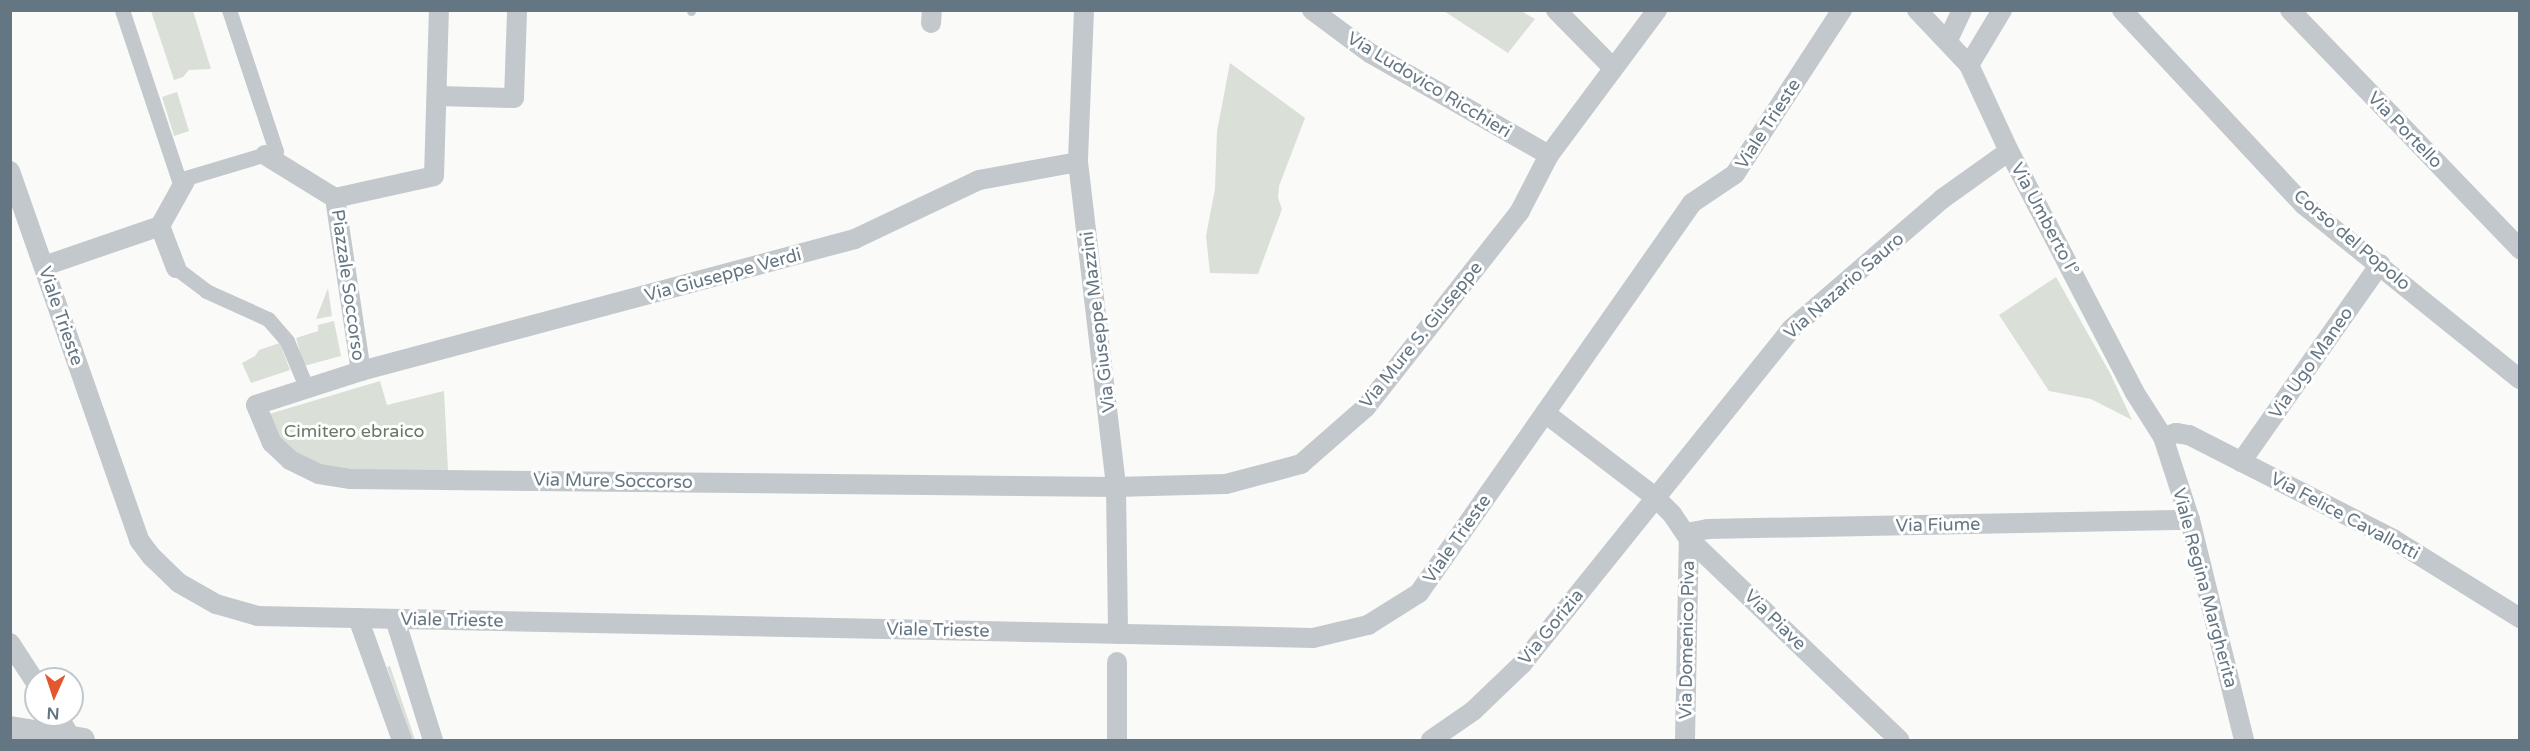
<!DOCTYPE html>
<meta charset="utf-8">
<style>
body{margin:0}
#map{position:relative;width:2530px;height:751px;overflow:hidden;background:#fafaf8;font-family:"Varela Round",sans-serif}
div>[style]{position:absolute}
.green>*{inset:0;background:#dadfd7}
.service>*{height:9px;margin:-4.5px;padding:0 4.5px;transform-origin:4.5px;border-radius:4.5px;background:#c3c8cc}
.pedestrian>*{height:15px;margin:-7.5px;padding:0 7.5px;transform-origin:7.5px;border-radius:7.5px;background:#c3c8cc}
.minor>*{height:20px;margin:-10px;padding:0 10px;transform-origin:10px;border-radius:10px;background:#c3c8cc}
.tertiary>*{height:24px;margin:-12px;padding:0 12px;transform-origin:12px;border-radius:12px;background:#c3c8cc}
span{translate:-50% -50%;white-space:nowrap;text-align:center;line-height:1.15;-webkit-text-stroke:6px #fff;paint-order:stroke}
.street-label{font-size:18px;color:#657683}
.park-label{font-size:18px;color:#687a64}
.frame{position:absolute;inset:0;border:12px solid #657683;pointer-events:none}
.north{position:absolute;left:24px;top:667px;width:60px;height:60px;box-sizing:border-box;background:#fff;border:2px solid #c1c8cd;border-radius:50%;rotate:183deg;font-size:16px;font-weight:700;line-height:24px;text-align:center;color:#657683}
.north::after{content:'';display:block;margin:auto;width:21px;height:27px;background:#e4572e;clip-path:polygon(50% 0,100% 100%,50% 72%,0 100%)}
</style>
<div id="map">
<div class="green">
<div style="clip-path:polygon(151px 11px,193px 11px,211px 69px,189px 70px,183px 77px,174px 80px)"></div>
<div style="clip-path:polygon(1444px 11px,1521px 11px,1535px 19px,1508px 53px)"></div>
<div style="clip-path:polygon(1230px 63px,1305px 118px,1279px 186px,1278px 198px,1282px 209px,1258px 274px,1210px 273px,1206px 236px,1215px 189px,1217px 131px)"></div>
<div style="clip-path:polygon(177px 92px,189px 131px,174px 136px,162px 97px)"></div>
<div style="clip-path:polygon(2056px 277px,2110px 373px,2132px 420px,2091px 399px,2049px 391px,1999px 315px)"></div>
<div style="clip-path:polygon(328px 288px,332px 316px,316px 319px)"></div>
<div style="clip-path:polygon(334px 321px,341px 356px,304px 366px,296px 338px,318px 331px,318px 325px)"></div>
<div style="clip-path:polygon(280px 343px,290px 370px,251px 383px,242px 363px,255px 356px,259px 350px)"></div>
<div style="clip-path:polygon(380px 381px,387px 405px,444px 391px,448px 471px,340px 471px,317px 467px,294px 453px,279px 438px,269px 414px)"></div>
<div style="clip-path:polygon(390px 666px,415px 740px,412px 740px,387px 667px)"></div>
</div>
<div class="service">
<div style="left:691px;top:11px;width:1px;rotate:-90deg"></div>
</div>
<div class="pedestrian">
<div style="left:122px;top:10px;width:179px;rotate:71.5deg"></div>
<div style="left:179px;top:180px;width:101px;rotate:-16.6deg"></div>
<div style="left:276px;top:151px;width:149px;rotate:-108.4deg"></div>
<div style="left:176px;top:268px;width:38px;rotate:37deg"></div>
<div style="left:206px;top:291px;width:68px;rotate:24.3deg"></div>
<div style="left:268px;top:319px;width:29px;rotate:49deg"></div>
<div style="left:287px;top:341px;width:52px;rotate:67.4deg"></div>
</div>
<div class="minor">
<div style="left:1084px;top:10px;width:152px;rotate:92.3deg"></div>
<div style="left:1078px;top:162px;width:327px;rotate:83.3deg"></div>
<div style="left:1116px;top:487px;width:147px;rotate:89.2deg"></div>
<div style="left:1312px;top:10px;width:72px;rotate:36.6deg"></div>
<div style="left:1370px;top:53px;width:206px;rotate:29.7deg"></div>
<div style="left:1556px;top:10px;width:81px;rotate:45.5deg"></div>
<div style="left:1917px;top:10px;width:76px;rotate:46.6deg"></div>
<div style="left:1969px;top:65px;width:95px;rotate:65.1deg"></div>
<div style="left:2009px;top:151px;width:273px;rotate:62.5deg"></div>
<div style="left:2135px;top:393px;width:52px;rotate:57.5deg"></div>
<div style="left:2163px;top:437px;width:87px;rotate:72deg"></div>
<div style="left:2190px;top:520px;width:227px;rotate:76.2deg"></div>
<div style="left:2122px;top:10px;width:267px;rotate:47deg"></div>
<div style="left:2304px;top:205px;width:277px;rotate:38.9deg"></div>
<div style="left:2290px;top:10px;width:332px;rotate:46.1deg"></div>
<div style="left:931px;top:23px;width:13px;rotate:-86deg"></div>
<div style="left:1948px;top:40px;width:33px;rotate:-65deg"></div>
<div style="left:1969px;top:65px;width:64px;rotate:-59deg"></div>
<div style="left:437px;top:96px;width:77px;rotate:1.5deg"></div>
<div style="left:514px;top:98px;width:88px;rotate:-88deg"></div>
<div style="left:265px;top:155px;width:82px;rotate:31.6deg"></div>
<div style="left:1078px;top:162px;width:101px;rotate:169.7deg"></div>
<div style="left:979px;top:180px;width:137px;rotate:154.6deg"></div>
<div style="left:855px;top:239px;width:511px;rotate:165.04deg"></div>
<div style="left:361px;top:371px;width:110px;rotate:162.1deg"></div>
<div style="left:256px;top:405px;width:41px;rotate:67.2deg"></div>
<div style="left:272px;top:443px;width:25px;rotate:43deg"></div>
<div style="left:290px;top:460px;width:32px;rotate:26deg"></div>
<div style="left:319px;top:474px;width:32px;rotate:9deg"></div>
<div style="left:351px;top:479px;width:765px;rotate:0.6deg"></div>
<div style="left:1116px;top:487px;width:110px;rotate:-1.6deg"></div>
<div style="left:1226px;top:484px;width:78px;rotate:-14.9deg"></div>
<div style="left:1301px;top:464px;width:86px;rotate:-41.2deg"></div>
<div style="left:1366px;top:407px;width:249px;rotate:-51.8deg"></div>
<div style="left:1520px;top:211px;width:63px;rotate:-62.6deg"></div>
<div style="left:1549px;top:155px;width:181px;rotate:-53.3deg"></div>
<div style="left:10px;top:171px;width:391px;rotate:70.7deg"></div>
<div style="left:139px;top:540px;width:20px;rotate:53deg"></div>
<div style="left:151px;top:556px;width:39px;rotate:44deg"></div>
<div style="left:179px;top:583px;width:43px;rotate:29.6deg"></div>
<div style="left:216px;top:604px;width:44px;rotate:15.9deg"></div>
<div style="left:258px;top:616px;width:1055px;rotate:1.19deg"></div>
<div style="left:1313px;top:638px;width:57px;rotate:-13.3deg"></div>
<div style="left:1368px;top:625px;width:60px;rotate:-32.1deg"></div>
<div style="left:1419px;top:593px;width:476px;rotate:-55deg"></div>
<div style="left:1692px;top:203px;width:52px;rotate:-34deg"></div>
<div style="left:1735px;top:174px;width:196px;rotate:-56.9deg"></div>
<div style="left:335px;top:198px;width:101px;rotate:-12.5deg"></div>
<div style="left:434px;top:176px;width:166px;rotate:-88.3deg"></div>
<div style="left:335px;top:198px;width:175px;rotate:81.5deg"></div>
<div style="left:160px;top:226px;width:45px;rotate:69.1deg"></div>
<div style="left:44px;top:266px;width:123px;rotate:-19deg"></div>
<div style="left:160px;top:226px;width:51px;rotate:-60.9deg"></div>
<div style="left:1545px;top:413px;width:138px;rotate:37.4deg"></div>
<div style="left:1655px;top:497px;width:24px;rotate:45deg"></div>
<div style="left:1672px;top:514px;width:30px;rotate:56deg"></div>
<div style="left:1689px;top:539px;width:291px;rotate:43.7deg"></div>
<div style="left:2163px;top:437px;width:14px;rotate:-17deg"></div>
<div style="left:2176px;top:433px;width:13px;rotate:9deg"></div>
<div style="left:2189px;top:435px;width:229px;rotate:27deg"></div>
<div style="left:2393px;top:539px;width:150px;rotate:31.9deg"></div>
<div style="left:2241px;top:462px;width:242px;rotate:-54.9deg"></div>
<div style="left:1686px;top:533px;width:22px;rotate:-10deg"></div>
<div style="left:1708px;top:529px;width:482px;rotate:-1.1deg"></div>
<div style="left:358px;top:618px;width:130px;rotate:70.2deg"></div>
<div style="left:395px;top:619px;width:127px;rotate:72.6deg"></div>
<div style="left:10px;top:643px;width:48px;rotate:57deg"></div>
<div style="left:1117px;top:662px;width:78px;rotate:90deg"></div>
<div style="left:57px;top:715px;width:28px;rotate:58deg"></div>
<div style="left:1431px;top:740px;width:51px;rotate:-34.6deg"></div>
<div style="left:1473px;top:711px;width:68px;rotate:-43.8deg"></div>
<div style="left:1522px;top:664px;width:430px;rotate:-51.2deg"></div>
<div style="left:1791px;top:329px;width:199px;rotate:-40.7deg"></div>
<div style="left:1942px;top:199px;width:82px;rotate:-35.6deg"></div>
<div style="left:1685px;top:740px;width:201px;rotate:-88.9deg"></div>
</div>
<div class="tertiary">
<div style="left:10px;top:728px;width:74px;rotate:9.3deg"></div>
</div>
<div class="street-label">
<span style="left:1429px;top:85px;rotate:31deg">Via Ludovico Ricchieri</span>
<span style="left:1768px;top:124px;rotate:-57deg">Viale Trieste</span>
<span style="left:2405px;top:130px;rotate:46deg">Via Portello</span>
<span style="left:2045px;top:219px;rotate:62deg">Via Umberto I°</span>
<span style="left:2352px;top:240px;rotate:40deg">Corso del Popolo</span>
<span style="left:723px;top:275px;rotate:-15deg">Via Giuseppe Verdi</span>
<span style="left:348px;top:285px;rotate:82deg">Piazzale Soccorso</span>
<span style="left:1844px;top:286px;rotate:-41deg">Via Nazario Sauro</span>
<span style="left:61px;top:316px;rotate:71deg">Viale Trieste</span>
<span style="left:1098px;top:322px;rotate:-97deg">Via Giuseppe Mazzini</span>
<span style="left:1421px;top:335px;rotate:-51deg">Via Mure S. Giuseppe</span>
<span style="left:2311px;top:363px;rotate:-55deg">Via Ugo Maneo</span>
<span style="left:613px;top:481px;rotate:1deg">Via Mure Soccorso</span>
<span style="left:2345px;top:516px;rotate:28deg">Via Felice Cavallotti</span>
<span style="left:1938px;top:525px;rotate:-1deg">Via Fiume</span>
<span style="left:1457px;top:539px;rotate:-55deg">Viale Trieste</span>
<span style="left:2205px;top:588px;rotate:75deg">Viale Regina Margherita</span>
<span style="left:452px;top:620px;rotate:1deg">Viale Trieste</span>
<span style="left:1775px;top:620px;rotate:44deg">Via Piave</span>
<span style="left:1551px;top:627px;rotate:-51deg">Via Gorizia</span>
<span style="left:938px;top:630px;rotate:1deg">Viale Trieste</span>
<span style="left:1687px;top:640px;rotate:-89deg">Via Domenico Piva</span>
</div>
<div class="park-label">
<span style="left:354px;top:431px">Cimitero ebraico</span>
</div>
<div class="frame"></div>
<div class="north">N</div>
</div>
